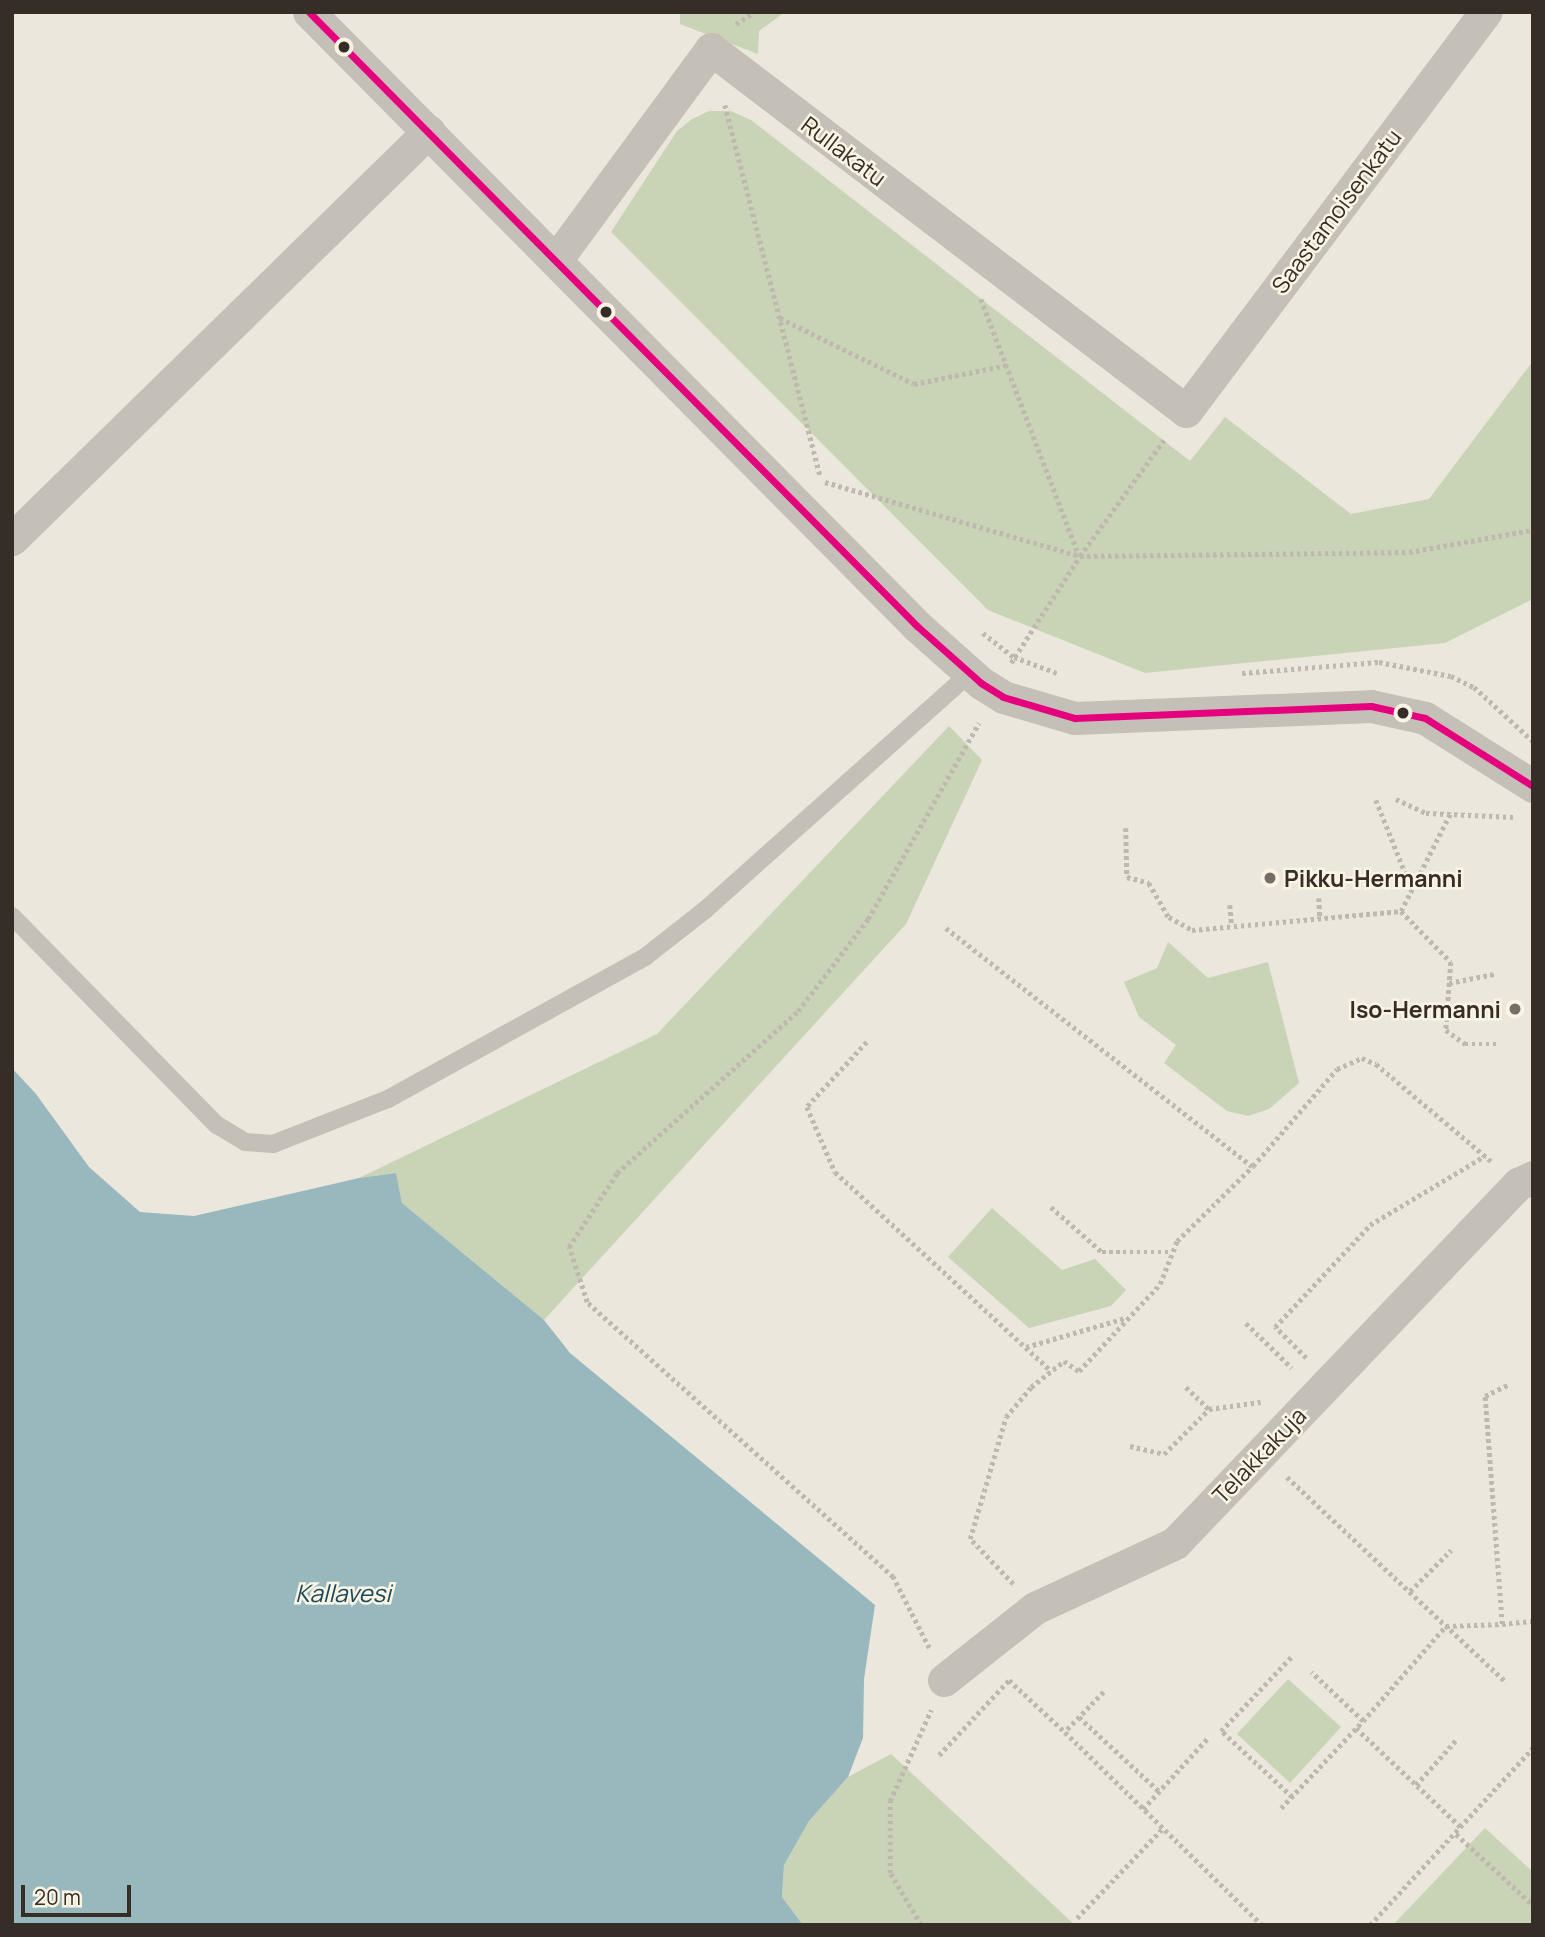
<!DOCTYPE html>
<style>
body{margin:0}
#map{position:relative;width:1545px;height:1937px;overflow:hidden;background:#ece7dd;font-family:Manrope,sans-serif}
div>[style]{position:absolute}
.green>*{inset:0;background:#c9d3b6}
.water>*{inset:0;background:#99b8be}
.path>*{height:4.5px;margin-top:-2.25px;transform-origin:0;background:repeating-linear-gradient(90deg,#beb8af 0 3.5px,transparent 0 7px)}
.lane>*{height:18px;margin:-9px;padding:0 9px;transform-origin:9px;border-radius:9px;background:#c5c0b7}
.street>*{height:33px;margin:-16.5px;padding:0 16.5px;transform-origin:16.5px;border-radius:16.5px;background:#c5c0b7}
.bus-1>*{height:7px;margin:-3.5px;padding:0 3.5px;transform-origin:3.5px;border-radius:3.5px;background:#e5007d}
.dots>*{width:19px;height:19px;translate:-50% -50%;box-sizing:border-box;border:4px solid #faf4e4;border-radius:50%}
span{translate:-50% -50%;white-space:nowrap;text-align:center;line-height:1.15;-webkit-text-stroke:5px #faf4e4;paint-order:stroke}
.street-label{font-size:23px;color:#352d26}
.poi-label{font-size:23px;color:#352d26;font-weight:700}
.left{translate:0 -50%;text-align:left}
.right{translate:-100% -50%;text-align:right}
.water-label{font-size:24px;color:#194959;font-style:italic}
.frame{position:absolute;inset:0;border:14px solid #352d26;pointer-events:none}
.scale{position:absolute;left:21px;top:1885px;width:110px;height:32px;box-sizing:border-box;border:4px solid #352d26;border-top:0;padding-left:9px;font-size:21px;line-height:24px;white-space:nowrap;color:#352d26;-webkit-text-stroke:5px #faf4e4;paint-order:stroke}
</style>
<div id="map">
<div class="green">
<div style="clip-path:polygon(680px 12px,785px 12px,759px 31px,758px 54px,680px 24px)"></div>
<div style="clip-path:polygon(709px 111px,731px 111px,751px 120px,1190px 461px,1225px 417px,1351px 514px,1429px 499px,1533px 361px,1533px 599px,1445px 643px,1145px 673px,988px 610px,611px 232px,677px 131px,692px 119px)"></div>
<div style="clip-path:polygon(949px 726px,982px 760px,906px 924px,544px 1320px,402px 1203px,396px 1173px,359px 1178px,657px 1034px)"></div>
<div style="clip-path:polygon(1168px 942px,1208px 978px,1268px 962px,1299px 1083px,1269px 1109px,1248px 1116px,1227px 1111px,1164px 1063px,1176px 1045px,1139px 1017px,1124px 982px,1157px 968px)"></div>
<div style="clip-path:polygon(992px 1208px,1062px 1270px,1095px 1259px,1126px 1290px,1111px 1306px,1029px 1328px,948px 1257px)"></div>
<div style="clip-path:polygon(1288px 1679px,1341px 1727px,1290px 1783px,1237px 1734px)"></div>
<div style="clip-path:polygon(891px 1754px,1075px 1925px,803px 1925px,782px 1897px,784px 1865px,809px 1821px,848px 1777px)"></div>
<div style="clip-path:polygon(1485px 1828px,1533px 1872px,1533px 1925px,1393px 1925px)"></div>
</div>
<div class="water">
<div style="clip-path:polygon(12px 1068px,36px 1094px,89px 1167px,140px 1212px,194px 1216px,359px 1178px,396px 1173px,402px 1203px,544px 1320px,570px 1353px,875px 1605px,864px 1679px,863px 1738px,848px 1777px,809px 1821px,784px 1865px,782px 1897px,803px 1925px,12px 1925px)"></div>
</div>
<div class="path">
<div style="left:736px;top:24px;width:22px;rotate:-34deg"></div>
<div style="left:725px;top:105px;width:383px;rotate:75.6deg"></div>
<div style="left:981px;top:299px;width:275px;rotate:69.1deg"></div>
<div style="left:780px;top:318px;width:149px;rotate:26.2deg"></div>
<div style="left:914px;top:384px;width:95px;rotate:-11.5deg"></div>
<div style="left:825px;top:482px;width:266px;rotate:16.2deg"></div>
<div style="left:1080px;top:556px;width:329px;rotate:-0.7deg"></div>
<div style="left:1409px;top:552px;width:126px;rotate:-10.1deg"></div>
<div style="left:983px;top:633px;width:39px;rotate:38deg"></div>
<div style="left:1014px;top:657px;width:46px;rotate:20.4deg"></div>
<div style="left:1011px;top:663px;width:127px;rotate:-57.2deg"></div>
<div style="left:1080px;top:556px;width:143px;rotate:-54.1deg"></div>
<div style="left:1242px;top:673px;width:137px;rotate:-4.6deg"></div>
<div style="left:1379px;top:662px;width:73px;rotate:11deg"></div>
<div style="left:1451px;top:676px;width:25px;rotate:26deg"></div>
<div style="left:1474px;top:687px;width:80px;rotate:42.5deg"></div>
<div style="left:1396px;top:799px;width:33px;rotate:25deg"></div>
<div style="left:1426px;top:813px;width:87px;rotate:2.6deg"></div>
<div style="left:1376px;top:800px;width:94px;rotate:68.1deg"></div>
<div style="left:1126px;top:828px;width:49px;rotate:88.8deg"></div>
<div style="left:1127px;top:877px;width:23px;rotate:15deg"></div>
<div style="left:1149px;top:883px;width:39px;rotate:60deg"></div>
<div style="left:1169px;top:917px;width:26px;rotate:29deg"></div>
<div style="left:1192px;top:930px;width:210px;rotate:-5.2deg"></div>
<div style="left:1401px;top:911px;width:71px;rotate:45.6deg"></div>
<div style="left:1451px;top:962px;width:68px;rotate:94.2deg"></div>
<div style="left:1446px;top:1030px;width:24px;rotate:36deg"></div>
<div style="left:1465px;top:1044px;width:34px"></div>
<div style="left:1319px;top:898px;width:20px;rotate:87deg"></div>
<div style="left:1230px;top:905px;width:21px;rotate:85deg"></div>
<div style="left:1401px;top:911px;width:109px;rotate:-63.2deg"></div>
<div style="left:946px;top:928px;width:388px;rotate:37.9deg"></div>
<div style="left:1449px;top:983px;width:46px;rotate:-11.3deg"></div>
<div style="left:867px;top:1042px;width:88px;rotate:132.7deg"></div>
<div style="left:807px;top:1107px;width:71px;rotate:66.7deg"></div>
<div style="left:835px;top:1172px;width:292px;rotate:42.6deg"></div>
<div style="left:1051px;top:1207px;width:68px;rotate:41.4deg"></div>
<div style="left:1102px;top:1252px;width:70px"></div>
<div style="left:1246px;top:1323px;width:64px;rotate:44.4deg"></div>
<div style="left:1026px;top:1347px;width:103px;rotate:-16.3deg"></div>
<div style="left:1306px;top:1358px;width:44px;rotate:-135deg"></div>
<div style="left:1275px;top:1327px;width:139px;rotate:-47deg"></div>
<div style="left:1370px;top:1225px;width:134px;rotate:-31deg"></div>
<div style="left:1186px;top:1387px;width:32px;rotate:44deg"></div>
<div style="left:1130px;top:1446px;width:35px;rotate:13deg"></div>
<div style="left:1164px;top:1454px;width:64px;rotate:-45deg"></div>
<div style="left:1209px;top:1409px;width:52px;rotate:-7.7deg"></div>
<div style="left:1287px;top:1477px;width:301px;rotate:43.1deg"></div>
<div style="left:1013px;top:1584px;width:62px;rotate:-133.7deg"></div>
<div style="left:970px;top:1539px;width:127px;rotate:-73.6deg"></div>
<div style="left:1006px;top:1417px;width:39px;rotate:-50deg"></div>
<div style="left:1031px;top:1387px;width:42px;rotate:-38.2deg"></div>
<div style="left:1064px;top:1361px;width:18px;rotate:34deg"></div>
<div style="left:1079px;top:1371px;width:119px;rotate:-47deg"></div>
<div style="left:1160px;top:1284px;width:46px;rotate:-68.4deg"></div>
<div style="left:1177px;top:1241px;width:107px;rotate:-44.6deg"></div>
<div style="left:1253px;top:1166px;width:128px;rotate:-49.1deg"></div>
<div style="left:1337px;top:1069px;width:27px;rotate:-24deg"></div>
<div style="left:1362px;top:1058px;width:15px;rotate:23deg"></div>
<div style="left:1376px;top:1064px;width:153px;rotate:40.2deg"></div>
<div style="left:1410px;top:1591px;width:58px;rotate:-45deg"></div>
<div style="left:1502px;top:1624px;width:31px;rotate:-6deg"></div>
<div style="left:929px;top:1648px;width:80px;rotate:-116.9deg"></div>
<div style="left:893px;top:1577px;width:411px;rotate:-138.1deg"></div>
<div style="left:587px;top:1302px;width:58px;rotate:-108.1deg"></div>
<div style="left:569px;top:1247px;width:88px;rotate:-57deg"></div>
<div style="left:617px;top:1173px;width:243px;rotate:-41.8deg"></div>
<div style="left:798px;top:1011px;width:116px;rotate:-52.7deg"></div>
<div style="left:868px;top:919px;width:225px;rotate:-60.5deg"></div>
<div style="left:1104px;top:1692px;width:56px;rotate:134.3deg"></div>
<div style="left:1065px;top:1732px;width:276px;rotate:44.4deg"></div>
<div style="left:1079px;top:1717px;width:109px;rotate:42.8deg"></div>
<div style="left:1363px;top:1721px;width:126px;rotate:-48.9deg"></div>
<div style="left:1446px;top:1626px;width:56px;rotate:-2deg"></div>
<div style="left:1502px;top:1624px;width:229px;rotate:-94.3deg"></div>
<div style="left:1485px;top:1396px;width:25px;rotate:-26deg"></div>
<div style="left:1356px;top:1728px;width:146px;rotate:43.3deg"></div>
<div style="left:939px;top:1755px;width:103px;rotate:-47deg"></div>
<div style="left:1009px;top:1680px;width:76px;rotate:42.9deg"></div>
<div style="left:1416px;top:1785px;width:62px;rotate:-48.3deg"></div>
<div style="left:1292px;top:1797px;width:97px;rotate:-137.1deg"></div>
<div style="left:1221px;top:1731px;width:105px;rotate:-46.5deg"></div>
<div style="left:1281px;top:1808px;width:120px;rotate:-46.7deg"></div>
<div style="left:1363px;top:1721px;width:71px;rotate:-136.7deg"></div>
<div style="left:1143px;top:1809px;width:95px;rotate:-47.6deg"></div>
<div style="left:1456px;top:1834px;width:105px;rotate:42.7deg"></div>
<div style="left:1077px;top:1918px;width:124px;rotate:-46.3deg"></div>
<div style="left:921px;top:1925px;width:61px;rotate:-120.8deg"></div>
<div style="left:890px;top:1873px;width:72px;rotate:-90deg"></div>
<div style="left:890px;top:1801px;width:100px;rotate:-65.7deg"></div>
<div style="left:1370px;top:1925px;width:241px;rotate:-47.4deg"></div>
</div>
<div class="lane">
<div style="left:12px;top:916px;width:293px;rotate:45.6deg"></div>
<div style="left:217px;top:1125px;width:33px;rotate:31deg"></div>
<div style="left:245px;top:1142px;width:28px;rotate:4deg"></div>
<div style="left:273px;top:1144px;width:123px;rotate:-21.4deg"></div>
<div style="left:388px;top:1099px;width:294px;rotate:-28.9deg"></div>
<div style="left:645px;top:957px;width:76px;rotate:-38.1deg"></div>
<div style="left:705px;top:910px;width:356px;rotate:-41.8deg"></div>
</div>
<div class="street">
<div style="left:309px;top:12px;width:864px;rotate:45.28deg"></div>
<div style="left:917px;top:626px;width:86px;rotate:41.7deg"></div>
<div style="left:981px;top:683px;width:26px;rotate:32deg"></div>
<div style="left:1003px;top:697px;width:75px;rotate:16.3deg"></div>
<div style="left:1075px;top:718px;width:296px;rotate:-2.3deg"></div>
<div style="left:1371px;top:706px;width:55px;rotate:12.5deg"></div>
<div style="left:1425px;top:718px;width:128px;rotate:32.2deg"></div>
<div style="left:556px;top:260px;width:262px;rotate:-53.7deg"></div>
<div style="left:711px;top:49px;width:597px;rotate:37.31deg"></div>
<div style="left:1186px;top:411px;width:499px;rotate:-53.1deg"></div>
<div style="left:12px;top:539px;width:583px;rotate:-44.37deg"></div>
<div style="left:944px;top:1680px;width:116px;rotate:-38.4deg"></div>
<div style="left:1035px;top:1608px;width:154px;rotate:-24.9deg"></div>
<div style="left:1175px;top:1543px;width:497px;rotate:-46.3deg"></div>
<div style="left:1518px;top:1184px;width:17px;rotate:-25deg"></div>
</div>
<div class="bus-1">
<div style="left:309px;top:12px;width:864px;rotate:45.28deg"></div>
<div style="left:917px;top:626px;width:86px;rotate:41.7deg"></div>
<div style="left:981px;top:683px;width:26px;rotate:32deg"></div>
<div style="left:1003px;top:697px;width:75px;rotate:16.3deg"></div>
<div style="left:1075px;top:718px;width:296px;rotate:-2.3deg"></div>
<div style="left:1371px;top:706px;width:55px;rotate:12.5deg"></div>
<div style="left:1425px;top:718px;width:128px;rotate:32.2deg"></div>
</div>
<div class="dots">
<div style="left:344px;top:47px;background:#352d26"></div>
<div style="left:606px;top:312px;background:#352d26"></div>
<div style="left:1403px;top:713px;background:#352d26"></div>
<div style="left:1270px;top:878px;background:#756e66"></div>
<div style="left:1515px;top:1009px;background:#756e66"></div>
</div>
<div class="street-label">
<span style="left:844px;top:151px;rotate:37deg">Rullakatu</span>
<span style="left:1336px;top:211px;rotate:-53deg">Saastamoisenkatu</span>
<span style="left:1259px;top:1455px;rotate:-46deg">Telakkakuja</span>
</div>
<div class="poi-label">
<span class="left" style="left:1284px;top:878px">Pikku-Hermanni</span>
<span class="right" style="left:1501px;top:1009px">Iso-Hermanni</span>
</div>
<div class="water-label">
<span style="left:343px;top:1593px">Kallavesi</span>
</div>
<div class="frame"></div>
<div class="scale">20 m</div>
</div>
